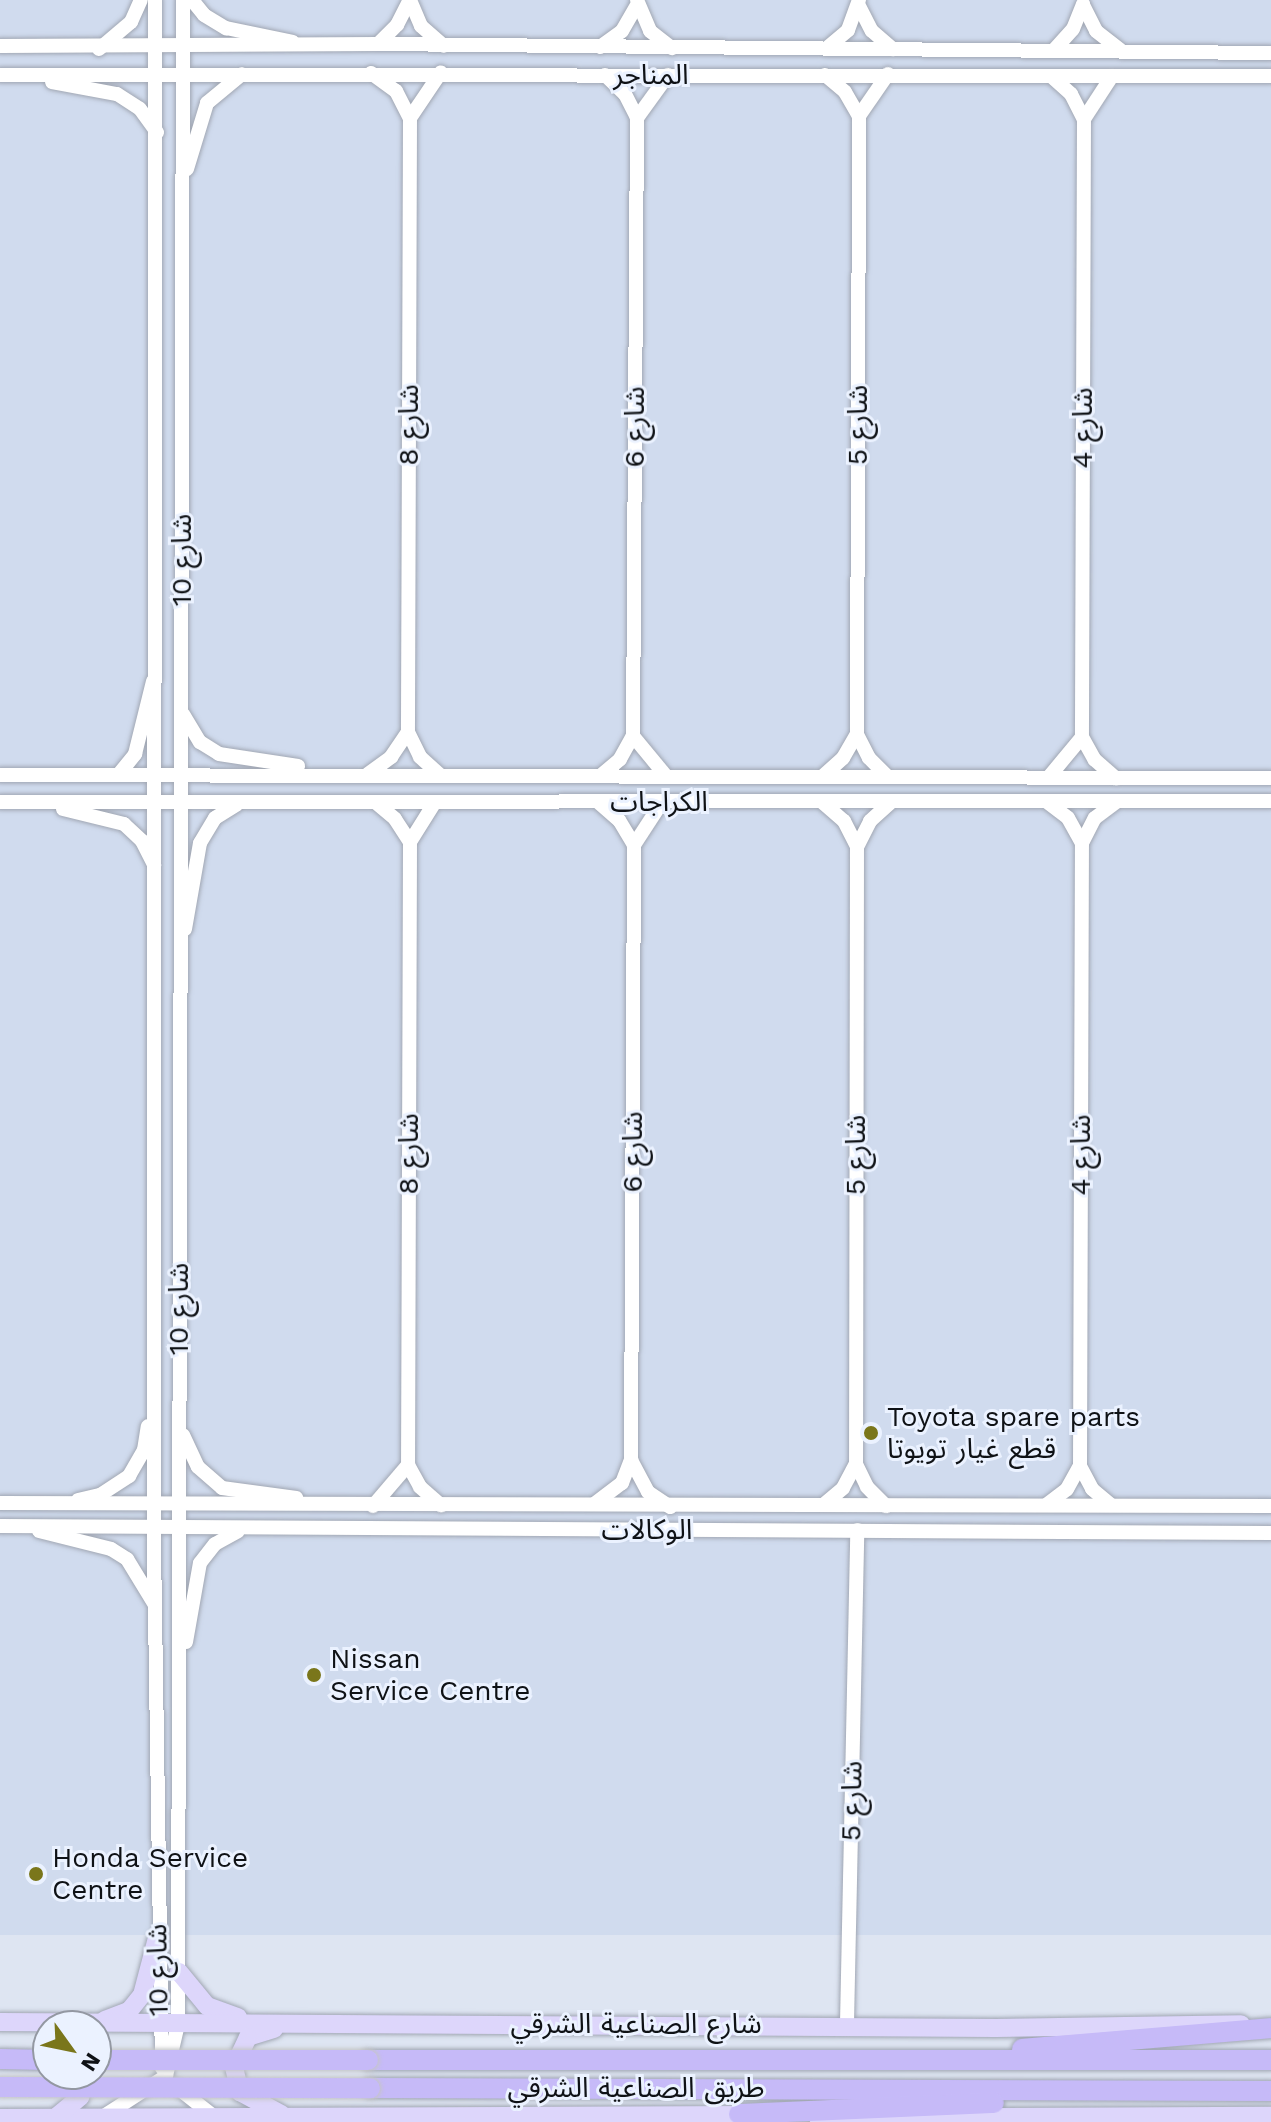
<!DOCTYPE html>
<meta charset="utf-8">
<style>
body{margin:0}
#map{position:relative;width:1271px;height:2122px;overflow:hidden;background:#dee5f2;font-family:"Work Sans","Noto Sans Arabic",sans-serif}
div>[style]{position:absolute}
.built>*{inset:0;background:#d0dbee}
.roads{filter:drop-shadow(0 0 2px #a1a7b3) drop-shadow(0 0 2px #a1a7b3)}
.minor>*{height:14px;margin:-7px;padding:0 7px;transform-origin:7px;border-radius:7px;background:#fff}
.major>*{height:18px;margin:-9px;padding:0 9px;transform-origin:9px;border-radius:9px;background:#ddd6fb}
.highway>*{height:20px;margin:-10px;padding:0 10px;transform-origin:10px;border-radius:10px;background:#c6baf8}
.bridges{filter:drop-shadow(0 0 2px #c5c6c7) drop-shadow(0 0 2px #c5c6c7)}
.highway-bridge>*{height:20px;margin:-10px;padding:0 10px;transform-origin:10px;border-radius:10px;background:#c6baf8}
.dots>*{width:22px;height:22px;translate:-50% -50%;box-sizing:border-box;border:4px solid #ebf2ff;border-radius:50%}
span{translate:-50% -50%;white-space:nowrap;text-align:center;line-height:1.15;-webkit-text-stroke:6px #ebf2ff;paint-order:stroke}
.street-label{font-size:28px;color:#0f1216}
.poi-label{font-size:28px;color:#0f1216}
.left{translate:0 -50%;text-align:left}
.north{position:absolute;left:32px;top:2010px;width:80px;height:80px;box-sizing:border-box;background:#ebf2ff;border:2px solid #9398a2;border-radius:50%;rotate:123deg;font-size:22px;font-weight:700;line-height:32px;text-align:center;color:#0f1216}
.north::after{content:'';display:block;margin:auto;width:28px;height:36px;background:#7a761b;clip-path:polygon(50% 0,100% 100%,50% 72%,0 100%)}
</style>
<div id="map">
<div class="built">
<div style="clip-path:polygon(0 0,1271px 0,1271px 1935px,0 1935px)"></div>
</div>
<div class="roads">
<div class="minor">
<div style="left:155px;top:0;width:1547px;rotate:90.04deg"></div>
<div style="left:154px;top:1547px;width:521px;rotate:89.12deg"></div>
<div style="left:192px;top:0;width:19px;rotate:51deg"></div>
<div style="left:204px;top:15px;width:26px;rotate:31deg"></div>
<div style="left:226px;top:28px;width:68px;rotate:11.8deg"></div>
<div style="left:410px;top:0;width:28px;rotate:67deg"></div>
<div style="left:421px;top:26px;width:30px;rotate:41deg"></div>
<div style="left:637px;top:0;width:34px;rotate:67deg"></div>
<div style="left:650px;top:31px;width:28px;rotate:38deg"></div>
<div style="left:1083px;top:5px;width:29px;rotate:63deg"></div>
<div style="left:1096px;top:31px;width:31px;rotate:38deg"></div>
<div style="left:859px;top:6px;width:28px;rotate:63deg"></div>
<div style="left:872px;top:31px;width:28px;rotate:41deg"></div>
<div style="left:378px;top:44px;width:27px;rotate:-45deg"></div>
<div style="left:397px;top:25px;width:28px;rotate:-63deg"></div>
<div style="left:0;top:46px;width:378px;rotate:-0.3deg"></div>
<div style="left:378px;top:44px;width:893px;rotate:0.58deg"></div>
<div style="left:600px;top:47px;width:27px;rotate:-36deg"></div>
<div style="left:622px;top:31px;width:28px;rotate:-60deg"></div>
<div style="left:828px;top:47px;width:26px;rotate:-40deg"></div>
<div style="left:848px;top:30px;width:32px;rotate:-70deg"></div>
<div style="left:99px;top:49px;width:42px;rotate:-40.2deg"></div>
<div style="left:131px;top:22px;width:24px;rotate:-66deg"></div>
<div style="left:1054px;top:50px;width:28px;rotate:-48deg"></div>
<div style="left:1073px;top:29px;width:27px;rotate:-68deg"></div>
<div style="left:371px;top:73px;width:31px;rotate:36deg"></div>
<div style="left:396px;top:91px;width:30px;rotate:63deg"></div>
<div style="left:410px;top:118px;width:614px;rotate:90.19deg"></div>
<div style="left:408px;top:732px;width:28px;rotate:64deg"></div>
<div style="left:420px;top:757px;width:27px;rotate:42deg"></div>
<div style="left:0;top:75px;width:1271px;rotate:0.05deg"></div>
<div style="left:605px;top:75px;width:28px;rotate:44deg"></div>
<div style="left:625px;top:94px;width:27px;rotate:63deg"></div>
<div style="left:825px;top:75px;width:26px;rotate:40deg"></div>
<div style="left:845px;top:92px;width:28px;rotate:60deg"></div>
<div style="left:1051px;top:76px;width:27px;rotate:42deg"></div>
<div style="left:1071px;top:94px;width:28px;rotate:63deg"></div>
<div style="left:1084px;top:119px;width:618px;rotate:90.19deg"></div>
<div style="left:1082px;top:737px;width:26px;rotate:61deg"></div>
<div style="left:1095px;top:760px;width:28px;rotate:41deg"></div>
<div style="left:52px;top:82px;width:66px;rotate:10.5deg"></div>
<div style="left:117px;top:94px;width:27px;rotate:33deg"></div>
<div style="left:140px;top:109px;width:29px;rotate:54deg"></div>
<div style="left:410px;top:118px;width:55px;rotate:-56deg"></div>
<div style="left:1084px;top:119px;width:51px;rotate:-56.9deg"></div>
<div style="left:187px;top:169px;width:69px;rotate:-73.1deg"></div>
<div style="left:207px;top:103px;width:45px;rotate:-39.6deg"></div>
<div style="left:183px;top:714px;width:33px;rotate:59deg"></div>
<div style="left:200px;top:742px;width:22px;rotate:32deg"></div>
<div style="left:219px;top:754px;width:80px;rotate:8.6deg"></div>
<div style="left:633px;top:736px;width:52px;rotate:50.5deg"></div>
<div style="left:119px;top:774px;width:26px;rotate:-51deg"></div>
<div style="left:135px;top:754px;width:75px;rotate:-76.1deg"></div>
<div style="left:368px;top:774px;width:29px;rotate:-36deg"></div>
<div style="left:391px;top:757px;width:30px;rotate:-56deg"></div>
<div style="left:0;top:775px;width:1271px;rotate:0.14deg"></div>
<div style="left:600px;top:776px;width:26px;rotate:-40deg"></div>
<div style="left:620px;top:759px;width:26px;rotate:-61deg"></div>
<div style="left:633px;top:736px;width:618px;rotate:-89.63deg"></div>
<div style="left:637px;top:118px;width:53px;rotate:-54.2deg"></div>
<div style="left:823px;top:776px;width:27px;rotate:-42deg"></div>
<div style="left:843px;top:758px;width:28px;rotate:-60deg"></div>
<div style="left:888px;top:777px;width:27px;rotate:-135deg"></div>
<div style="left:869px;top:758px;width:27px;rotate:-117deg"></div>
<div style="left:857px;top:734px;width:618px;rotate:-89.81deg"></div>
<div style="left:859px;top:116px;width:51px;rotate:-55.4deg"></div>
<div style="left:1048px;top:778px;width:53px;rotate:-50.3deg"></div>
<div style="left:0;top:802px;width:1271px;rotate:-0.05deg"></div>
<div style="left:375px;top:802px;width:26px;rotate:40deg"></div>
<div style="left:395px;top:819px;width:27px;rotate:57deg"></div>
<div style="left:435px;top:802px;width:47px;rotate:122deg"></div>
<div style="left:410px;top:842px;width:623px;rotate:90.18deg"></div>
<div style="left:408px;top:1465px;width:25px;rotate:61deg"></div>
<div style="left:420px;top:1487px;width:28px;rotate:41deg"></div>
<div style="left:598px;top:802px;width:28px;rotate:41deg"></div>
<div style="left:619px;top:820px;width:29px;rotate:59deg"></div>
<div style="left:822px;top:802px;width:29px;rotate:41deg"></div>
<div style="left:844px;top:821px;width:29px;rotate:63deg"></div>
<div style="left:857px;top:847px;width:617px;rotate:90.09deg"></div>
<div style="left:856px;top:1464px;width:25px;rotate:64deg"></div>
<div style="left:867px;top:1487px;width:27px;rotate:45deg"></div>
<div style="left:1047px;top:802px;width:26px;rotate:37deg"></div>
<div style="left:1068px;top:818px;width:29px;rotate:61deg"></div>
<div style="left:63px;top:809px;width:63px;rotate:13.8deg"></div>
<div style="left:124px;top:824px;width:25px;rotate:43deg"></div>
<div style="left:142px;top:841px;width:27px;rotate:63deg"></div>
<div style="left:857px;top:847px;width:29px;rotate:-63deg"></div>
<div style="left:870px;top:821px;width:28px;rotate:-42deg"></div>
<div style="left:185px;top:929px;width:87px;rotate:-80.1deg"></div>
<div style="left:200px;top:843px;width:29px;rotate:-59deg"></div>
<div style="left:215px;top:818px;width:26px;rotate:-32deg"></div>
<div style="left:183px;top:1435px;width:35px;rotate:65deg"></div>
<div style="left:198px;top:1467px;width:32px;rotate:41deg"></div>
<div style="left:222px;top:1488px;width:75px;rotate:7.7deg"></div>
<div style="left:631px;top:1460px;width:36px;rotate:62deg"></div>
<div style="left:648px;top:1492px;width:27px;rotate:34deg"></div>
<div style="left:1080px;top:1466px;width:26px;rotate:62deg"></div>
<div style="left:1092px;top:1489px;width:25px;rotate:40deg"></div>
<div style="left:78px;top:1500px;width:23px;rotate:-13deg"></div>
<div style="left:100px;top:1495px;width:35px;rotate:-33deg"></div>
<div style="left:129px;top:1476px;width:30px;rotate:-60deg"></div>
<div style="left:144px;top:1450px;width:24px;rotate:-81deg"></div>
<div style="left:0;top:1503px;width:1271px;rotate:0.14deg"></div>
<div style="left:594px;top:1504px;width:35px;rotate:-37deg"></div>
<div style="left:622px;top:1483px;width:26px;rotate:-69deg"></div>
<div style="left:631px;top:1459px;width:614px;rotate:-89.72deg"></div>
<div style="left:634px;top:845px;width:51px;rotate:-56.9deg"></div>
<div style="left:823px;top:1505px;width:26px;rotate:-40deg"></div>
<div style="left:843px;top:1488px;width:27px;rotate:-62deg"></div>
<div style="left:1046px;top:1505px;width:26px;rotate:-37deg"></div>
<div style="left:1067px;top:1489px;width:26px;rotate:-61deg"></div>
<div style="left:1080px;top:1466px;width:623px;rotate:-89.82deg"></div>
<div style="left:1082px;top:843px;width:28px;rotate:-63deg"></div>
<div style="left:1095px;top:818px;width:26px;rotate:-37deg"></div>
<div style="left:373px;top:1506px;width:54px;rotate:-49.5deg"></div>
<div style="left:0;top:1526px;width:1271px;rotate:0.32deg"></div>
<div style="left:39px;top:1531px;width:74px;rotate:14deg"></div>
<div style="left:111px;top:1549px;width:19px;rotate:32deg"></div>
<div style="left:127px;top:1559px;width:54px;rotate:58.7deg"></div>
<div style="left:186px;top:1642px;width:80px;rotate:-80deg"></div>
<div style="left:200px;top:1563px;width:24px;rotate:-52deg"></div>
<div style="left:215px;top:1544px;width:26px;rotate:-29deg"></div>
<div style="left:847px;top:2023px;width:493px;rotate:-88.8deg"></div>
<div style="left:174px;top:2085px;width:55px;rotate:38.3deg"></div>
<div style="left:104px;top:2116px;width:74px;rotate:-32.8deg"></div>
<div style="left:166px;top:2076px;width:53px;rotate:-77deg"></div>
<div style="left:178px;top:2024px;width:2024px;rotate:-89.86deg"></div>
</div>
<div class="major">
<div style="left:179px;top:1972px;width:44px;rotate:50.5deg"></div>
<div style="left:207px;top:2006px;width:33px;rotate:20deg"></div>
<div style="left:105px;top:2020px;width:26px;rotate:-21deg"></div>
<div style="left:129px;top:2011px;width:21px;rotate:-51deg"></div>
<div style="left:142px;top:1995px;width:59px;rotate:-75.3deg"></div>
<div style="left:0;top:2022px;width:996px;rotate:0.35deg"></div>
<div style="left:996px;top:2028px;width:245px;rotate:-0.9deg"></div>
<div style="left:274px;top:2029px;width:27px;rotate:163deg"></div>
<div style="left:248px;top:2037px;width:33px;rotate:115deg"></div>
<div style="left:234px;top:2067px;width:26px;rotate:77deg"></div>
<div style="left:240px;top:2092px;width:47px;rotate:28.2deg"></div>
<div style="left:0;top:2118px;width:752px;rotate:-0.23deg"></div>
<div style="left:55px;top:2118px;width:33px;rotate:-40deg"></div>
<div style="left:80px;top:2097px;width:24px;rotate:-71deg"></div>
<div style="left:818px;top:2118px;width:453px;rotate:-0.3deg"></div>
</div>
<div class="highway">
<div style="left:1022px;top:2049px;width:250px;rotate:-4.8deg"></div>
<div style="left:0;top:2059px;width:48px;rotate:1.2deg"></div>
<div style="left:368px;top:2060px;width:903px"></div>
<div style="left:370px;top:2088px;width:901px;rotate:0.19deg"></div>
<div style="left:739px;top:2114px;width:255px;rotate:-2.5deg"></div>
</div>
</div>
<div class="bridges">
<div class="highway-bridge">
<div style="left:96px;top:2060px;width:272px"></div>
<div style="left:0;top:2087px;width:370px;rotate:0.2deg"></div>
</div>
</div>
<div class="dots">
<div style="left:871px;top:1433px;background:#7a761b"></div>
<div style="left:314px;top:1675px;background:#7a761b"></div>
<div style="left:36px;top:1874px;background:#7a761b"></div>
</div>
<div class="street-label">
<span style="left:651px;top:75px">المناجر</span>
<span style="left:409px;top:425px;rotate:-90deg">شارع 8</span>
<span style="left:858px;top:425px;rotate:-90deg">شارع 5</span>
<span style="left:635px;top:427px;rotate:-90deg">شارع 6</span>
<span style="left:1083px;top:428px;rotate:-90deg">شارع 4</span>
<span style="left:182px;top:560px;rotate:-90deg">شارع 10</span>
<span style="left:659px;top:802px">الكراجات</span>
<span style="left:633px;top:1152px;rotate:-90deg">شارع 6</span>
<span style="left:409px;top:1154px;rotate:-90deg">شارع 8</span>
<span style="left:856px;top:1155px;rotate:-90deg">شارع 5</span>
<span style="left:1081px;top:1155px;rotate:-90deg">شارع 4</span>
<span style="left:179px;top:1309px;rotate:-90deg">شارع 10</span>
<span style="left:647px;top:1530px">الوكالات</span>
<span style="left:852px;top:1801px;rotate:-89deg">شارع 5</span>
<span style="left:158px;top:1970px;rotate:-91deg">شارع 10</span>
<span style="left:636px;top:2024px">شارع الصناعية الشرقي</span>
<span style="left:636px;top:2088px">طريق الصناعية الشرقي</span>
</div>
<div class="poi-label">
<span class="left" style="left:887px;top:1433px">Toyota spare parts<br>قطع غيار تويوتا</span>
<span class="left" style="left:330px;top:1675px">Nissan<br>Service Centre</span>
<span class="left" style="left:52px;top:1874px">Honda Service<br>Centre</span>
</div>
<div class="north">N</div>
</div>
